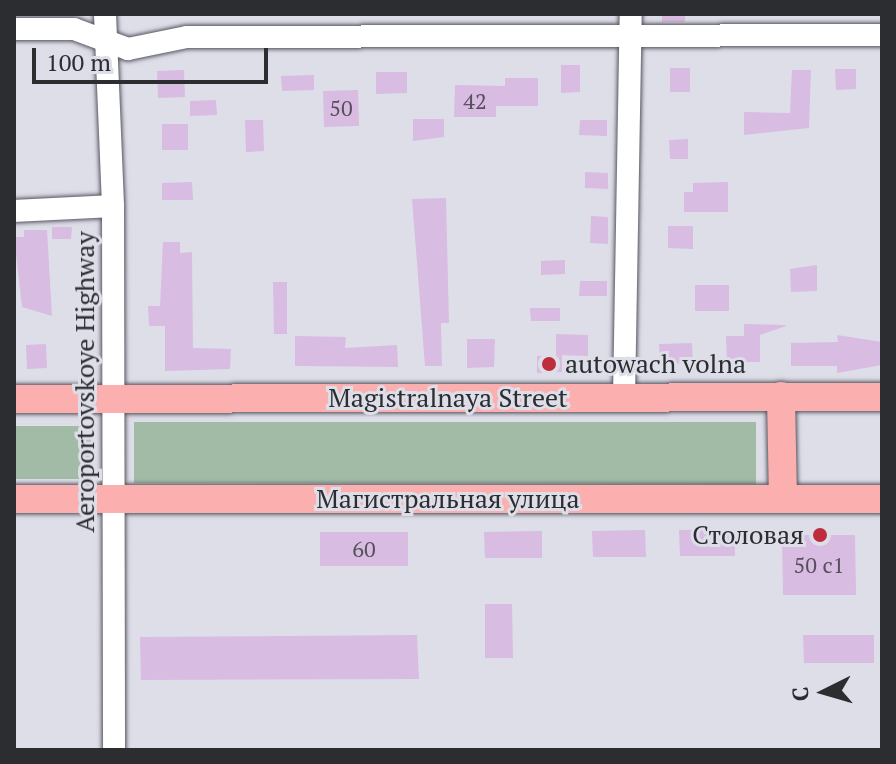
<!DOCTYPE html>
<meta charset="utf-8">
<style>
body{margin:0}
#map{position:relative;width:896px;height:764px;overflow:hidden;background:#dedee9;font-family:"PT Serif",serif}
div>[style]{position:absolute}
.green>*{inset:0;background:#a2bba6}
.building>*{inset:0;background:#d8bce2}
.roads{filter:drop-shadow(0 0 2px #575761) drop-shadow(0 0 2px #575761)}
.minor>*{height:22px;margin:-11px;padding:0 11px;transform-origin:11px;border-radius:11px;background:#fff}
.major>*{height:28px;margin:-14px;padding:0 14px;transform-origin:14px;border-radius:14px;background:#fbafaf}
.dots>*{width:22px;height:22px;translate:-50% -50%;box-sizing:border-box;border:4px solid #dedee9;border-radius:50%}
span{translate:-50% -50%;white-space:nowrap;text-align:center;line-height:1.15;-webkit-text-stroke:6px #dedee9;paint-order:stroke}
.number-label{font-size:22px;color:#57515d}
.number-label span{-webkit-text-stroke-width:0}
.poi-label{font-size:26px;color:#2c2d31}
.left{translate:0 -50%;text-align:left}
.right{translate:-100% -50%;text-align:right}
.street-label{font-size:26px;color:#2c2d31}
.frame{position:absolute;inset:0;border:16px solid #2c2d31;pointer-events:none}
.north{position:absolute;left:784px;top:652px;width:80px;height:80px;-webkit-text-stroke:6px #dedee9;paint-order:stroke;rotate:265deg;font-size:22px;font-weight:700;line-height:32px;text-align:center;color:#2c2d31}
.north::after{content:'';display:block;margin:auto;width:28px;height:36px;background:#2c2d31;clip-path:polygon(50% 0,100% 100%,50% 72%,0 100%)}
.scale{position:absolute;left:32px;top:48px;width:236px;height:36px;box-sizing:border-box;border:4px solid #2c2d31;border-top:0;padding-left:10px;font-size:24px;line-height:28px;white-space:nowrap;color:#2c2d31;-webkit-text-stroke:6px #dedee9;paint-order:stroke}
</style>
<div id="map">
<div class="green">
<div style="clip-path:polygon(134px 422px,756px 422px,756px 484px,134px 483px)"></div>
<div style="clip-path:polygon(14px 426px,91px 426px,91px 479px,14px 479px)"></div>
</div>
<div class="building">
<div style="clip-path:polygon(662px 14px,685px 14px,685px 22px,662px 22px)"></div>
<div style="clip-path:polygon(561px 65px,580px 65px,580px 92px,561px 93px)"></div>
<div style="clip-path:polygon(670px 68px,690px 68px,690px 92px,670px 92px)"></div>
<div style="clip-path:polygon(835px 69px,856px 69px,856px 89px,836px 90px)"></div>
<div style="clip-path:polygon(184px 70px,185px 97px,158px 98px,157px 71px)"></div>
<div style="clip-path:polygon(792px 70px,811px 70px,809px 128px,744px 135px,744px 112px,790px 113px)"></div>
<div style="clip-path:polygon(376px 72px,407px 72px,407px 93px,376px 94px)"></div>
<div style="clip-path:polygon(314px 75px,314px 90px,282px 91px,281px 76px)"></div>
<div style="clip-path:polygon(505px 78px,538px 78px,538px 106px,496px 106px,496px 117px,454px 117px,455px 85px,505px 86px)"></div>
<div style="clip-path:polygon(358px 90px,359px 126px,324px 127px,323px 91px)"></div>
<div style="clip-path:polygon(216px 100px,217px 115px,190px 116px,190px 101px)"></div>
<div style="clip-path:polygon(413px 119px,444px 119px,444px 137px,413px 141px)"></div>
<div style="clip-path:polygon(245px 120px,263px 120px,264px 151px,246px 152px)"></div>
<div style="clip-path:polygon(580px 120px,607px 120px,607px 136px,579px 135px)"></div>
<div style="clip-path:polygon(162px 124px,188px 124px,188px 150px,162px 150px)"></div>
<div style="clip-path:polygon(688px 139px,688px 159px,670px 159px,669px 140px)"></div>
<div style="clip-path:polygon(585px 172px,608px 173px,608px 189px,585px 188px)"></div>
<div style="clip-path:polygon(192px 182px,193px 200px,162px 200px,162px 183px)"></div>
<div style="clip-path:polygon(728px 182px,728px 212px,684px 212px,684px 192px,693px 192px,693px 183px)"></div>
<div style="clip-path:polygon(446px 198px,449px 323px,441px 323px,442px 366px,425px 366px,412px 199px)"></div>
<div style="clip-path:polygon(591px 216px,608px 217px,608px 244px,590px 243px)"></div>
<div style="clip-path:polygon(668px 226px,693px 226px,693px 249px,668px 248px)"></div>
<div style="clip-path:polygon(52px 227px,72px 227px,71px 239px,52px 239px)"></div>
<div style="clip-path:polygon(24px 230px,47px 230px,52px 316px,22px 307px,14px 237px,24px 237px)"></div>
<div style="clip-path:polygon(163px 242px,180px 242px,180px 253px,192px 252px,193px 348px,231px 349px,230px 369px,165px 371px,165px 326px,149px 326px,148px 306px,160px 306px)"></div>
<div style="clip-path:polygon(565px 260px,565px 274px,541px 275px,541px 261px)"></div>
<div style="clip-path:polygon(817px 265px,817px 291px,791px 292px,790px 269px)"></div>
<div style="clip-path:polygon(580px 281px,607px 281px,607px 296px,579px 296px)"></div>
<div style="clip-path:polygon(273px 282px,287px 282px,287px 334px,274px 334px)"></div>
<div style="clip-path:polygon(695px 285px,729px 285px,729px 311px,695px 311px)"></div>
<div style="clip-path:polygon(530px 308px,560px 308px,560px 321px,531px 321px)"></div>
<div style="clip-path:polygon(744px 324px,786px 325px,786px 326px,760px 335px,760px 362px,727px 362px,726px 336px,744px 336px)"></div>
<div style="clip-path:polygon(556px 334px,588px 335px,588px 356px,556px 355px)"></div>
<div style="clip-path:polygon(837px 335px,882px 342px,882px 365px,837px 373px,837px 366px,791px 366px,791px 343px,838px 342px)"></div>
<div style="clip-path:polygon(295px 336px,346px 337px,345px 348px,397px 345px,398px 367px,295px 366px)"></div>
<div style="clip-path:polygon(467px 339px,495px 339px,494px 367px,467px 368px)"></div>
<div style="clip-path:polygon(692px 343px,693px 363px,660px 364px,659px 344px)"></div>
<div style="clip-path:polygon(46px 344px,47px 368px,27px 369px,26px 345px)"></div>
<div style="clip-path:polygon(562px 355px,562px 372px,537px 373px,537px 356px)"></div>
<div style="clip-path:polygon(735px 529px,735px 556px,680px 556px,679px 530px)"></div>
<div style="clip-path:polygon(645px 530px,646px 557px,593px 557px,592px 531px)"></div>
<div style="clip-path:polygon(542px 531px,542px 558px,485px 558px,484px 532px)"></div>
<div style="clip-path:polygon(320px 532px,408px 532px,408px 566px,320px 566px)"></div>
<div style="clip-path:polygon(782px 535px,855px 535px,856px 595px,783px 595px)"></div>
<div style="clip-path:polygon(485px 604px,512px 604px,513px 658px,485px 658px)"></div>
<div style="clip-path:polygon(417px 635px,419px 679px,141px 680px,140px 637px)"></div>
<div style="clip-path:polygon(803px 635px,874px 635px,874px 663px,804px 663px)"></div>
</div>
<div class="roads">
<div class="minor">
<div style="left:105px;top:14px;width:192px;rotate:87.6deg"></div>
<div style="left:113px;top:206px;width:544px;rotate:89.89deg"></div>
<div style="left:14px;top:29px;width:60px"></div>
<div style="left:74px;top:29px;width:58px;rotate:20.3deg"></div>
<div style="left:128px;top:49px;width:60px;rotate:-11.5deg"></div>
<div style="left:187px;top:37px;width:695px;rotate:-0.16deg"></div>
<div style="left:14px;top:211px;width:99px;rotate:-2.9deg"></div>
<div style="left:624px;top:398px;width:384px;rotate:-89deg"></div>
</div>
<div class="major">
<div style="left:781px;top:396px;width:101px;rotate:88.9deg"></div>
<div style="left:14px;top:399px;width:868px;rotate:-0.13deg"></div>
<div style="left:14px;top:499px;width:868px"></div>
</div>
</div>
<div class="dots">
<div style="left:549px;top:364px;background:#bd2d3c"></div>
<div style="left:820px;top:535px;background:#bd2d3c"></div>
</div>
<div class="number-label">
<span style="left:475px;top:101px">42</span>
<span style="left:341px;top:108px">50</span>
<span style="left:364px;top:549px">60</span>
<span style="left:819px;top:565px">50 с1</span>
</div>
<div class="poi-label">
<span class="left" style="left:565px;top:364px">autowach volna</span>
<span class="right" style="left:804px;top:535px">Столовая</span>
</div>
<div class="street-label">
<span style="left:85px;top:382px;rotate:-90deg">Aeroportovskoye Highway</span>
<span style="left:448px;top:398px">Magistralnaya Street</span>
<span style="left:448px;top:499px">Магистральная улица</span>
</div>
<div class="frame"></div>
<div class="north">С</div>
<div class="scale">100 m</div>
</div>
